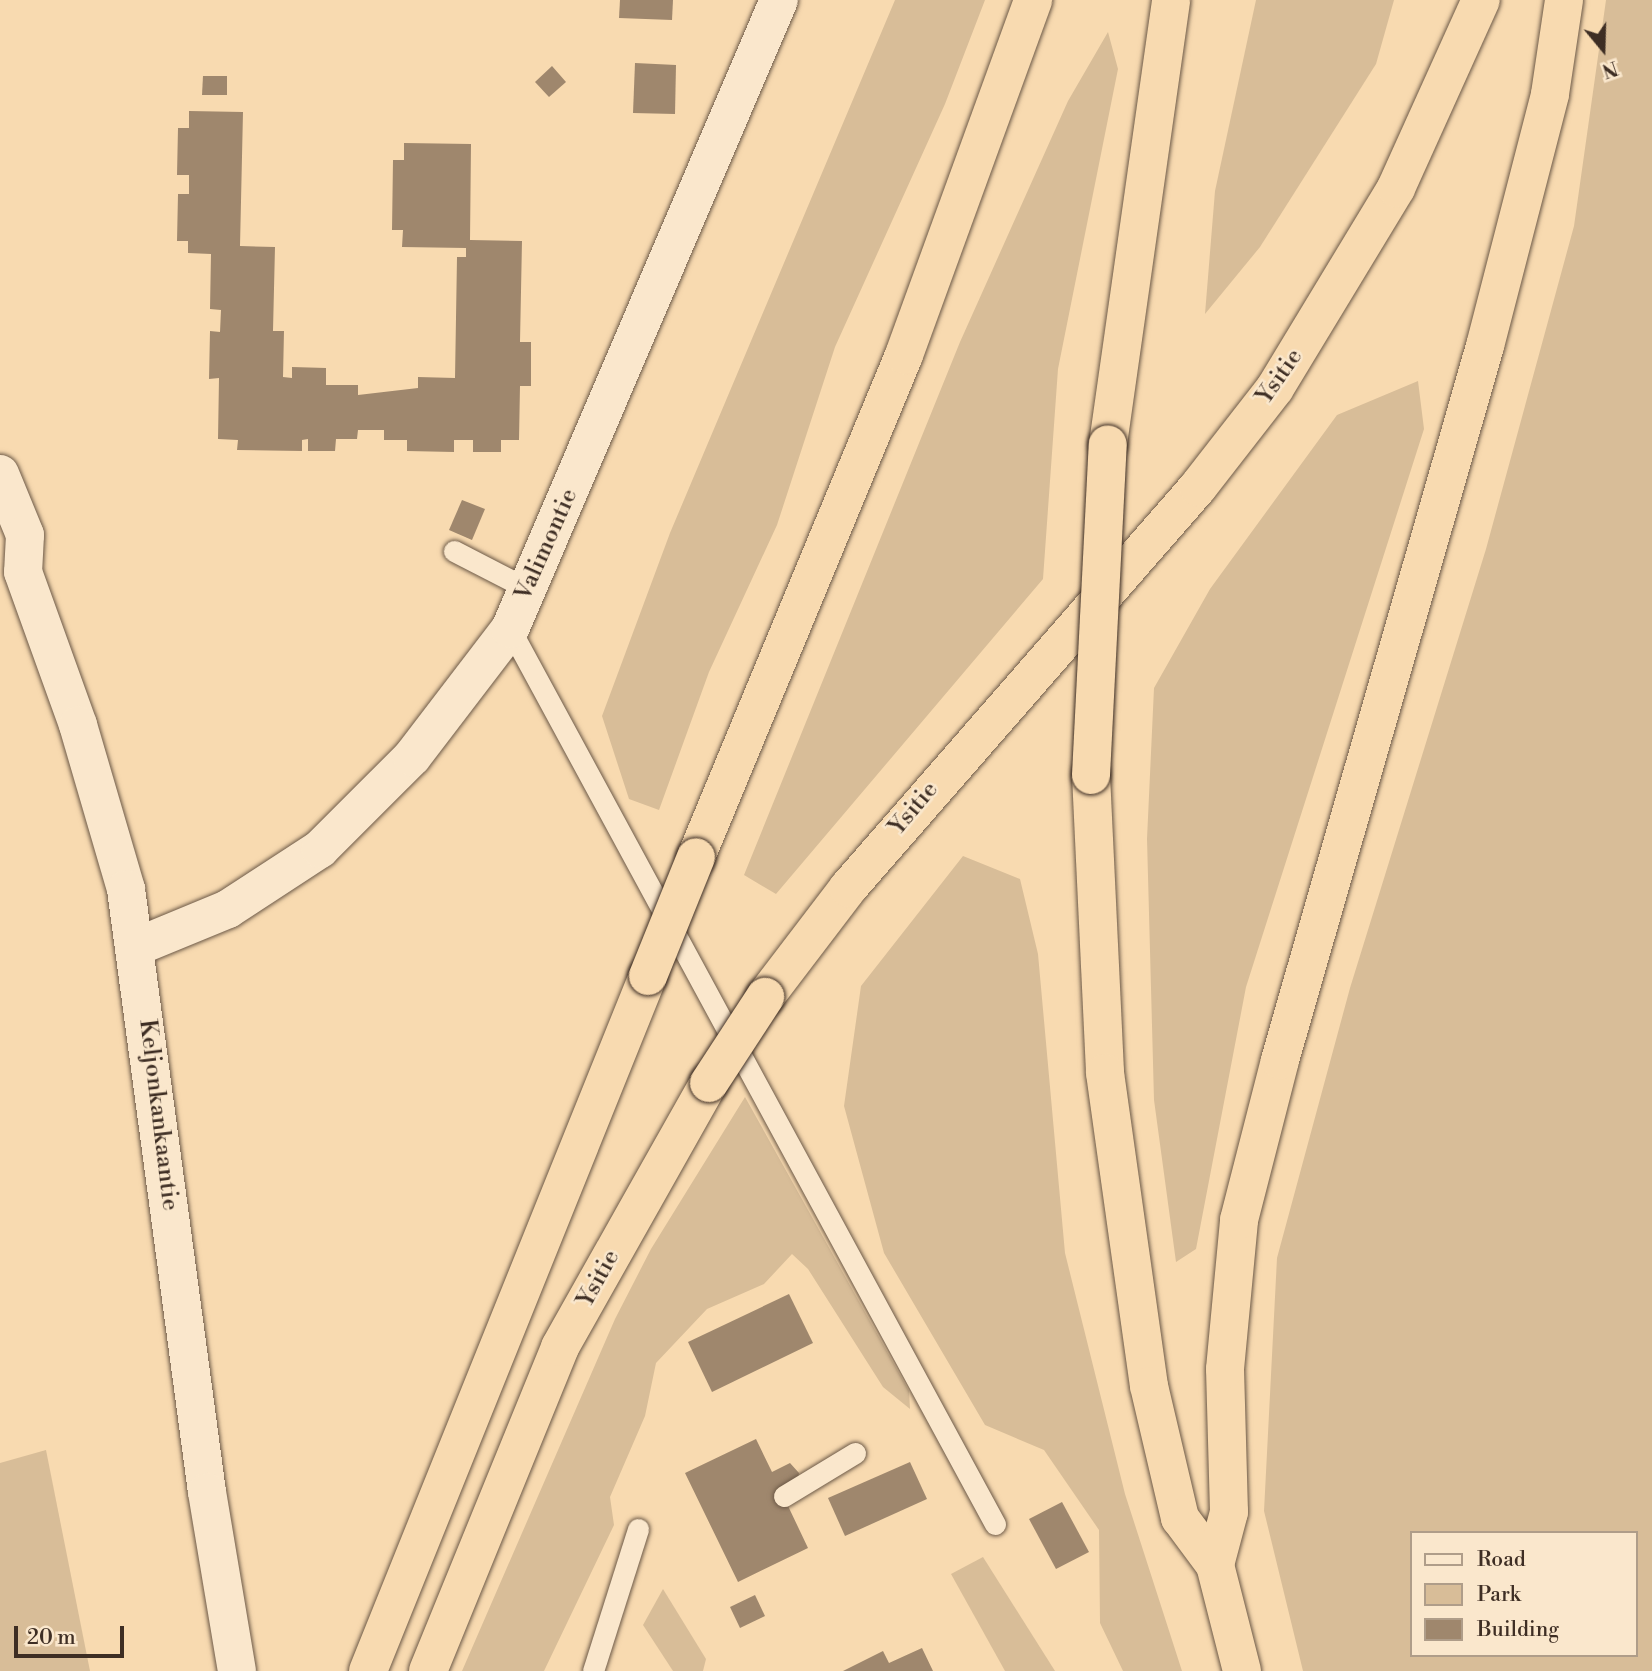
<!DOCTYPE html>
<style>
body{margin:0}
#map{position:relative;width:1652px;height:1671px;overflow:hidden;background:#f8dab0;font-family:"Libre Bodoni",serif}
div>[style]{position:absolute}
.green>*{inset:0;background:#d8bd98}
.building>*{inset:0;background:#9f876d}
.roads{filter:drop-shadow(0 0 2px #6c5947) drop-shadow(0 0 2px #6c5947)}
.lane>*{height:21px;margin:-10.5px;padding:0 10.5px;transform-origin:10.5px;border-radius:10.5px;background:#fae7cc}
.street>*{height:38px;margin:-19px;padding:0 19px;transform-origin:19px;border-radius:19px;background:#fae7cc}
.secondary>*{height:38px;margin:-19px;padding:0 19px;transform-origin:19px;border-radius:19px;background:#fae7cc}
.highway>*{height:38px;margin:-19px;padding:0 19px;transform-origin:19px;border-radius:19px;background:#f8dab0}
.bridges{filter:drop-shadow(0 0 2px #3e2e24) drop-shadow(0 0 2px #3e2e24)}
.highway-bridge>*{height:38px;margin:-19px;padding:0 19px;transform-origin:19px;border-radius:19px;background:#f8dab0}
span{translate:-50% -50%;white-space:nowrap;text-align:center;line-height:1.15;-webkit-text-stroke:5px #fae7cc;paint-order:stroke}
.street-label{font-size:24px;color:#3e2e24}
.legend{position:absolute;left:1410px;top:1531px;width:228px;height:126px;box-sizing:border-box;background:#fae7cc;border:2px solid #af9d89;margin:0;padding:9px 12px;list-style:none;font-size:21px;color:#3e2e24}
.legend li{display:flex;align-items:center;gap:14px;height:35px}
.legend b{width:35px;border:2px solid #af9d89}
.north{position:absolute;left:1568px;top:14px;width:70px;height:70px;-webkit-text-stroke:5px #fae7cc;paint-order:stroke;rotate:161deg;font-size:19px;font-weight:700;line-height:28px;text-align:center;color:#3e2e24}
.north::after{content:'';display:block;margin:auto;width:24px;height:32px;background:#3e2e24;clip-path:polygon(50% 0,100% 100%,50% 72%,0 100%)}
.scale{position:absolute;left:14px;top:1626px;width:110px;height:32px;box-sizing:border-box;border:4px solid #3e2e24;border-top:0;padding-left:9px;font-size:21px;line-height:24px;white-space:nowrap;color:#3e2e24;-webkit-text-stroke:5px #fae7cc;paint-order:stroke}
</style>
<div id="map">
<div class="green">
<div style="clip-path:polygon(895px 0,985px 0,945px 104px,835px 347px,777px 525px,709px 672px,659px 810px,629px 799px,602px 716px,670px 533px)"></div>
<div style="clip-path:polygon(1256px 0,1394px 0,1376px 64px,1260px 247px,1205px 314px,1215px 191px)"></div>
<div style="clip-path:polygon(evenodd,1606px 0,1652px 0,1652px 1671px,1303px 1671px,1264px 1511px,1277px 1258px,1350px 988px,1486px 549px,1574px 226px,1606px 0,1412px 1533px,1636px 1533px,1636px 1655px,1412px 1655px,1412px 1533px)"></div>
<div style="clip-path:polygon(1108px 32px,1118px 69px,1058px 369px,1043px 579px,776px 894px,744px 875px,960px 342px,1068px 101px)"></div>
<div style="clip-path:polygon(1418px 381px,1424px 429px,1246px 987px,1196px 1249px,1176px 1262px,1154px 1100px,1147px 839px,1154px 688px,1210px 589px,1337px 415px)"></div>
<div style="clip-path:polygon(963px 856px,1020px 879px,1038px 954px,1065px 1253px,1125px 1494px,1182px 1671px,1123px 1671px,1100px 1623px,1099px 1530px,1044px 1450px,985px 1425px,884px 1253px,844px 1106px,861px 986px)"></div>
<div style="clip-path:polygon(745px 1097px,909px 1391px,910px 1409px,883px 1387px,808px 1269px,792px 1254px,764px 1284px,707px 1309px,656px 1363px,645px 1416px,610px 1497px,614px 1525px,544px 1671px,462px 1671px,615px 1319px,651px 1249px)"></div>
<div style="clip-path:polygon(46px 1450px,90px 1671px,0 1671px,0 1463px)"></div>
<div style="clip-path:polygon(983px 1557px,1055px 1671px,1005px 1671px,951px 1574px)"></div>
<div style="clip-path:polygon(663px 1589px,706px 1659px,703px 1671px,673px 1671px,643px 1625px)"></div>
</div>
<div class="building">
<div style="clip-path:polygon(620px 0,673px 0,672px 20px,619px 18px)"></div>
<div style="clip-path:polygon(635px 63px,676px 65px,675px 114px,633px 113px)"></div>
<div style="clip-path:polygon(552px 66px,566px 82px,549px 97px,535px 82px)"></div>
<div style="clip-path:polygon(203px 76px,227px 76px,227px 95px,202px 95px)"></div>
<div style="clip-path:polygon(189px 111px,243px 112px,240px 246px,275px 247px,273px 331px,284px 331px,283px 377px,292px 378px,292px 367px,326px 368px,326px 385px,358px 385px,358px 395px,418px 388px,418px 377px,455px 378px,457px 257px,466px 257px,466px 248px,402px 247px,403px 230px,392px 230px,393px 160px,404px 160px,404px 143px,471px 144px,470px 240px,522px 241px,520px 342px,531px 342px,531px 386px,520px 386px,519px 440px,501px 440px,501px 452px,473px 452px,473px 440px,454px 440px,454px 452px,407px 451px,407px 440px,384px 440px,384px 430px,358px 430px,357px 439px,336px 439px,335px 451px,308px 451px,308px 439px,302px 440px,302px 451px,237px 450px,238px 440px,218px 439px,219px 378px,209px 379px,210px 331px,220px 332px,221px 310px,210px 309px,211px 254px,188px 253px,188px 241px,177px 241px,178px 194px,189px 194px,189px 175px,177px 175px,178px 128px,189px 128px)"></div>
<div style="clip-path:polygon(462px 500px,485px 509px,472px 540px,449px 530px)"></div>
<div style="clip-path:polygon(789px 1294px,813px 1343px,712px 1392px,688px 1342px)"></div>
<div style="clip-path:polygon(756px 1439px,772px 1472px,790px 1463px,799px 1473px,798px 1479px,780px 1489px,808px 1548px,738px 1582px,685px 1473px)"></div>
<div style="clip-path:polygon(910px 1462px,927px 1499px,845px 1536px,828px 1498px)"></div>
<div style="clip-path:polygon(1062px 1502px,1089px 1552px,1056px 1569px,1029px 1519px)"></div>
<div style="clip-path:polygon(755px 1595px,765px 1616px,740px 1628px,730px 1607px)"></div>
<div style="clip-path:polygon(922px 1648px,933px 1671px,843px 1671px,883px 1651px,889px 1663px)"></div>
</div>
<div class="roads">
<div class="lane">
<div style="left:454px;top:551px;width:83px;rotate:27.2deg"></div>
<div style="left:510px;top:629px;width:1018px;rotate:61.55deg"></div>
<div style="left:784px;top:1496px;width:83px;rotate:-31.2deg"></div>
<div style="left:593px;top:1671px;width:149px;rotate:-72.4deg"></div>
</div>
<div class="street">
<div style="left:136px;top:947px;width:100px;rotate:-22.4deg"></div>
<div style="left:228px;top:909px;width:110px;rotate:-33.1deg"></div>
<div style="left:320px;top:849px;width:130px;rotate:-45deg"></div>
<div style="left:412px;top:757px;width:161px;rotate:-52.6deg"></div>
<div style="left:510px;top:629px;width:684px;rotate:-66.85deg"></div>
</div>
<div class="secondary">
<div style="left:0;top:474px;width:66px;rotate:67.7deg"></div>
<div style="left:25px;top:535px;width:37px;rotate:93deg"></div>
<div style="left:23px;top:572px;width:163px;rotate:70.2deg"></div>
<div style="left:78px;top:725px;width:171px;rotate:73.7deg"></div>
<div style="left:126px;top:889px;width:608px;rotate:82.35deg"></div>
<div style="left:207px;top:1492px;width:181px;rotate:80.5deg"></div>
</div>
<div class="highway">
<div style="left:1108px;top:444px;width:448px;rotate:-81.9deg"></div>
<div style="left:1091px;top:775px;width:298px;rotate:87.3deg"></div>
<div style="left:1105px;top:1073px;width:316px;rotate:82deg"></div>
<div style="left:1149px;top:1386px;width:136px;rotate:76.8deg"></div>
<div style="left:1180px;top:1518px;width:59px;rotate:53.3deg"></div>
<div style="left:1215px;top:1565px;width:109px;rotate:75.7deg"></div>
<div style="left:696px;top:857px;width:543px;rotate:-67.49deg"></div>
<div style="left:904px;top:355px;width:378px;rotate:-70deg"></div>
<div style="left:765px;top:997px;width:137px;rotate:-52.7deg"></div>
<div style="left:848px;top:888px;width:532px;rotate:-48.88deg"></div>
<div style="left:1198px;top:487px;width:125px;rotate:-52.1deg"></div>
<div style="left:1275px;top:388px;width:234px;rotate:-58.8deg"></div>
<div style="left:1396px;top:188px;width:206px;rotate:-65.7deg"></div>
<div style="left:1215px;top:1565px;width:55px;rotate:-75.2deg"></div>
<div style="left:1229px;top:1512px;width:143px;rotate:-91.6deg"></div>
<div style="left:1225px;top:1369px;width:150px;rotate:-84.6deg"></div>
<div style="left:1239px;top:1220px;width:165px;rotate:-75.6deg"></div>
<div style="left:1280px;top:1060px;width:743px;rotate:-73.98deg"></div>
<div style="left:1485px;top:346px;width:260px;rotate:-75.5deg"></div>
<div style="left:1550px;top:94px;width:95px;rotate:-81.5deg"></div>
<div style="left:368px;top:1671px;width:749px;rotate:-68.06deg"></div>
<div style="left:428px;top:1671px;width:350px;rotate:-67.8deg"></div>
<div style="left:560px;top:1347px;width:303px;rotate:-60.6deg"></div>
</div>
</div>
<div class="bridges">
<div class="highway-bridge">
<div style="left:1091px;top:775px;width:331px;rotate:-87.1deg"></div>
<div style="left:648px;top:976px;width:128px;rotate:-68deg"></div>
<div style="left:709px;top:1083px;width:103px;rotate:-56.9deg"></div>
</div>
</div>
<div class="street-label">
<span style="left:1280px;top:377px;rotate:-55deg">Ysitie</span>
<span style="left:547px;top:545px;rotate:-66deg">Valimontie</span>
<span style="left:914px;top:809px;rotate:-50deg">Ysitie</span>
<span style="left:158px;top:1115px;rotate:83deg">Keljonkankaantie</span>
<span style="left:599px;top:1279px;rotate:-61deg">Ysitie</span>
</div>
<ul class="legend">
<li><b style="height:9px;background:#fae7cc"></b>Road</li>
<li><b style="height:19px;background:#d8bd98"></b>Park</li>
<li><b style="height:19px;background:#9f876d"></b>Building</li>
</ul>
<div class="north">N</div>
<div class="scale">20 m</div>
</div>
